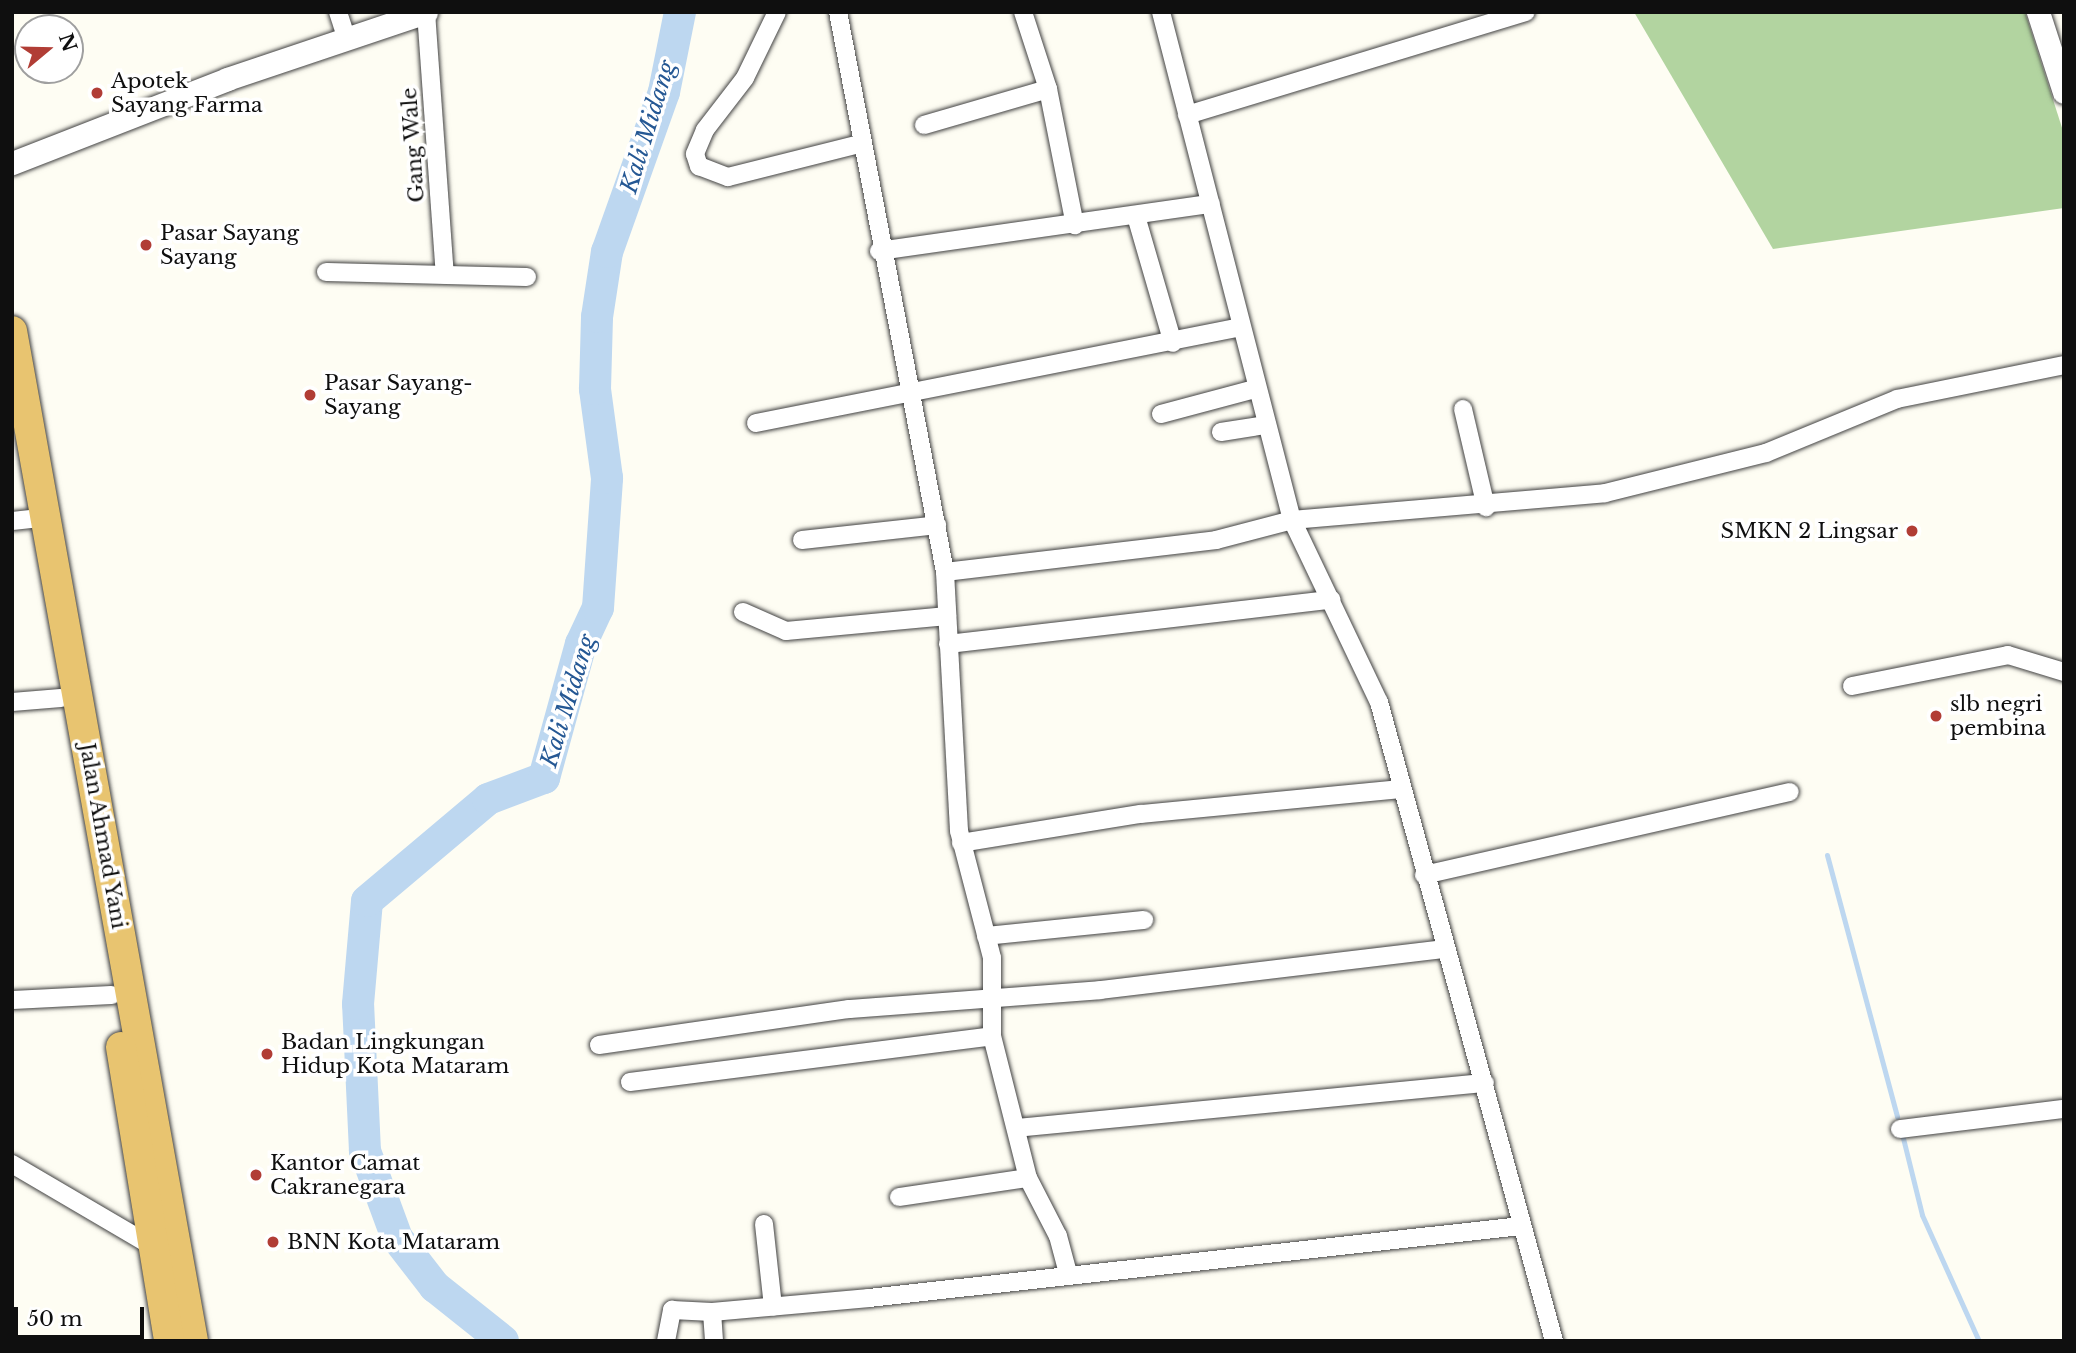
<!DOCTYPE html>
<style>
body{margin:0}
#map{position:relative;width:2076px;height:1353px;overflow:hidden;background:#fefdf3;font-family:"Libre Baskerville",serif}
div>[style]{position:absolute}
.forest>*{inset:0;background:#b2d4a0}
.stream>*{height:5px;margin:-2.5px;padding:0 2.5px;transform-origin:2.5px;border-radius:2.5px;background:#bdd7f0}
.river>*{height:32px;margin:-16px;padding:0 16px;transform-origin:16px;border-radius:16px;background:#bdd7f0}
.roads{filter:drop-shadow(0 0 2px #424242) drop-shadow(0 0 2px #424242)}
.minor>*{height:18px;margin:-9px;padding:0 9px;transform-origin:9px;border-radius:9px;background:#fff}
.tertiary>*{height:23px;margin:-11.5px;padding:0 11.5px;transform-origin:11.5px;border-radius:11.5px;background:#fff}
.trunk>*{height:30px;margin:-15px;padding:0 15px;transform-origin:15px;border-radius:15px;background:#e8c470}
.dots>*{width:19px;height:19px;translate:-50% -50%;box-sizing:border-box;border:4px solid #fff;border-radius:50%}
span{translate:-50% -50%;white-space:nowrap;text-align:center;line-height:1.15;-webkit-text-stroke:7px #fff;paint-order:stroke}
.poi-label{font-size:21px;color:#0f0f0f}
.left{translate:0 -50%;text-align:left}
.right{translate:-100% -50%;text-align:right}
.street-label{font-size:21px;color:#0f0f0f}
.water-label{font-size:23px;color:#255894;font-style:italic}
.frame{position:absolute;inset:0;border:14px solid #0f0f0f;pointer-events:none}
.north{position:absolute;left:14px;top:14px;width:70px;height:70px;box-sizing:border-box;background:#fff;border:2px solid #9f9f9f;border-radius:50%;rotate:71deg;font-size:19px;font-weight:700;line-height:28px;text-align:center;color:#0f0f0f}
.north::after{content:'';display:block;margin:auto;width:24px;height:32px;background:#b13d35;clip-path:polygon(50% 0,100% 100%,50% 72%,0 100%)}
.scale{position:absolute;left:14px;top:1307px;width:130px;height:32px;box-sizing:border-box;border:4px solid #0f0f0f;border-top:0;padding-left:9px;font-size:21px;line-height:24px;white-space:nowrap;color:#0f0f0f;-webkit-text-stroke:5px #fff;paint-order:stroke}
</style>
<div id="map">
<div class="forest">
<div style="clip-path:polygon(1634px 12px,2025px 12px,2064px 134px,2064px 208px,1773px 249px)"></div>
</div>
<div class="stream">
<div style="left:1827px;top:855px;width:271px;rotate:75deg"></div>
<div style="left:1903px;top:1138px;width:79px;rotate:76.1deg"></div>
<div style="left:1922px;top:1215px;width:138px;rotate:65.7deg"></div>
</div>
<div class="river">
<div style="left:503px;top:1341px;width:87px;rotate:-141.5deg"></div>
<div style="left:435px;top:1287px;width:62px;rotate:-127.8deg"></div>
<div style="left:397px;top:1238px;width:93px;rotate:-110.2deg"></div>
<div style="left:365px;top:1151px;width:147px;rotate:-92.7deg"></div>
<div style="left:358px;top:1004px;width:103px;rotate:-85deg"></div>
<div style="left:367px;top:901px;width:158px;rotate:-40.1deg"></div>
<div style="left:488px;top:799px;width:60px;rotate:-20.6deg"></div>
<div style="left:544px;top:778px;width:139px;rotate:-74.6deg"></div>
<div style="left:581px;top:644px;width:40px;rotate:-65deg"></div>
<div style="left:598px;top:608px;width:130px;rotate:-86deg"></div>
<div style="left:607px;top:478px;width:90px;rotate:-97.7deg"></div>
<div style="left:595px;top:389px;width:72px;rotate:-88.4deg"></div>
<div style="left:597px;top:317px;width:66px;rotate:-81.3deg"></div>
<div style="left:607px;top:252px;width:170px;rotate:-70.4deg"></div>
<div style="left:664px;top:92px;width:82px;rotate:-78.7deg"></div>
</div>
<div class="roads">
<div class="minor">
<div style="left:338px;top:12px;width:28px;rotate:72deg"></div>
<div style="left:426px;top:12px;width:263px;rotate:85.9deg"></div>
<div style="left:777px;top:12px;width:73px;rotate:115.9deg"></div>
<div style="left:745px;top:78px;width:66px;rotate:127.6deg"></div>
<div style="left:705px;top:130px;width:26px;rotate:113deg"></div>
<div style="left:695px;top:154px;width:13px;rotate:72deg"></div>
<div style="left:699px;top:166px;width:31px;rotate:21deg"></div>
<div style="left:728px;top:177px;width:135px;rotate:-14.1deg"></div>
<div style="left:838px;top:12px;width:570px;rotate:79.18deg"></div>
<div style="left:945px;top:572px;width:259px;rotate:86.9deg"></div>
<div style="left:959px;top:831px;width:131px;rotate:75.4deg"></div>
<div style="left:992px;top:958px;width:78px;rotate:90deg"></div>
<div style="left:992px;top:1036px;width:146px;rotate:75.8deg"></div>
<div style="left:1028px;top:1178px;width:65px;rotate:62.7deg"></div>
<div style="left:1058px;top:1236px;width:39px;rotate:75deg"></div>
<div style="left:1023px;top:12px;width:81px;rotate:72deg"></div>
<div style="left:1048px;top:89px;width:139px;rotate:78.8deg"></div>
<div style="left:1161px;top:12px;width:525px;rotate:75.54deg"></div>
<div style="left:1292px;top:520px;width:202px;rotate:64.5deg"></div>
<div style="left:1379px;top:702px;width:663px;rotate:74.68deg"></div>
<div style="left:1187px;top:115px;width:354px;rotate:-16.9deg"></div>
<div style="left:924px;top:125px;width:129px;rotate:-16.2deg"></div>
<div style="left:1136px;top:216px;width:132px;rotate:73.8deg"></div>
<div style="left:879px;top:251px;width:335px;rotate:-8.1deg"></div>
<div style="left:326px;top:272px;width:201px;rotate:1.4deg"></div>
<div style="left:1463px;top:409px;width:101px;rotate:76.8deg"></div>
<div style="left:1161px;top:414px;width:97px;rotate:-14.9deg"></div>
<div style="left:756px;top:423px;width:490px;rotate:-11.2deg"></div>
<div style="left:1221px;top:432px;width:45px;rotate:-9deg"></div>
<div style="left:12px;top:521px;width:19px;rotate:-6deg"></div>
<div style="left:802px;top:540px;width:136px;rotate:-6.3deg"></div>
<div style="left:945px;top:572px;width:273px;rotate:-6.7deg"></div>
<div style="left:1216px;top:540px;width:79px;rotate:-14.7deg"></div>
<div style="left:1292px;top:520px;width:314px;rotate:-4.9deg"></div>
<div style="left:1605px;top:493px;width:166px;rotate:-14deg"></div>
<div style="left:1766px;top:453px;width:142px;rotate:-22.4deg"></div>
<div style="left:1897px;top:399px;width:170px;rotate:-11.5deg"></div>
<div style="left:743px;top:612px;width:47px;rotate:23.8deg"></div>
<div style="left:786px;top:631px;width:162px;rotate:-5.3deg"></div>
<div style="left:948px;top:644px;width:386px;rotate:-6.6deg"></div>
<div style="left:1852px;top:686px;width:159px;rotate:-11.2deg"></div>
<div style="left:2008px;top:655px;width:59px;rotate:16.9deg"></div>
<div style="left:12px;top:702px;width:49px;rotate:-4.7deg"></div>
<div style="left:961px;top:843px;width:182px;rotate:-9.2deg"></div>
<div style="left:1141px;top:814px;width:260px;rotate:-5.5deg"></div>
<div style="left:1424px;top:875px;width:375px;rotate:-12.8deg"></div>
<div style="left:986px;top:936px;width:159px;rotate:-5.8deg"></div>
<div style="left:12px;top:1000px;width:100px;rotate:-2.9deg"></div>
<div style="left:599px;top:1045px;width:253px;rotate:-8.2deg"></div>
<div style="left:849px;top:1009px;width:252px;rotate:-4.3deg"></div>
<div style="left:1100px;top:990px;width:347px;rotate:-6.8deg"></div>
<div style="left:630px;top:1082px;width:365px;rotate:-7.2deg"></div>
<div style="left:1016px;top:1128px;width:471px;rotate:-5.5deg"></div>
<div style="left:1900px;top:1129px;width:165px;rotate:-7deg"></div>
<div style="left:12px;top:1164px;width:166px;rotate:30.4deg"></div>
<div style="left:899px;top:1197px;width:130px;rotate:-8.4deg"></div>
<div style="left:764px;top:1224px;width:83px;rotate:83.8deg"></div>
<div style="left:712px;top:1312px;width:29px;rotate:86deg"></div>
<div style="left:666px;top:1341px;width:32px;rotate:-79deg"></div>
<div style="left:672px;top:1310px;width:40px;rotate:2.9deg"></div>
<div style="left:712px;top:1312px;width:158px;rotate:-5.1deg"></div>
<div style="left:869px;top:1298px;width:656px;rotate:-6.3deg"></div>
</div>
<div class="tertiary">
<div style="left:2038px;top:12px;width:84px;rotate:72deg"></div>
<div style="left:12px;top:163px;width:231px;rotate:-21.3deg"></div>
<div style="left:227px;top:79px;width:210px;rotate:-18.6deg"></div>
</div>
<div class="trunk">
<div style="left:12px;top:331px;width:1026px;rotate:79.84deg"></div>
<div style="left:121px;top:1047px;width:298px;rotate:80.7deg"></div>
</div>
</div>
<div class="dots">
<div style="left:97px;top:93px;background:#b13d35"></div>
<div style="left:146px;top:245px;background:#b13d35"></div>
<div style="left:310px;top:395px;background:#b13d35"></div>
<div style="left:1912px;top:531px;background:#b13d35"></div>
<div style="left:1936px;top:716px;background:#b13d35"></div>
<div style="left:267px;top:1054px;background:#b13d35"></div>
<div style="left:256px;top:1175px;background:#b13d35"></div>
<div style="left:273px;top:1242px;background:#b13d35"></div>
</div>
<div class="poi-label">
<span class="left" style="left:111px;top:93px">Apotek<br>Sayang Farma</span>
<span class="left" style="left:160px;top:245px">Pasar Sayang<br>Sayang</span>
<span class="left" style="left:324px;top:395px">Pasar Sayang-<br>Sayang</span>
<span class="right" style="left:1898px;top:531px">SMKN 2 Lingsar</span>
<span class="left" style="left:1950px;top:716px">slb negri<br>pembina</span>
<span class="left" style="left:281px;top:1054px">Badan Lingkungan<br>Hidup Kota Mataram</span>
<span class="left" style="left:270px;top:1175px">Kantor Camat<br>Cakranegara</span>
<span class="left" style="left:287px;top:1242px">BNN Kota Mataram</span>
</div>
<div class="street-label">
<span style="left:413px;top:145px;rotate:-94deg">Gang Wale</span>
<span style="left:103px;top:836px;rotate:80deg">Jalan Ahmad Yani</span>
</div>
<div class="water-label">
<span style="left:648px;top:127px;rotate:-73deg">Kali Midang</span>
<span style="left:568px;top:701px;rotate:-73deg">Kali Midang</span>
</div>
<div class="frame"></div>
<div class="north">N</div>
<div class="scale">50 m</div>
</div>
